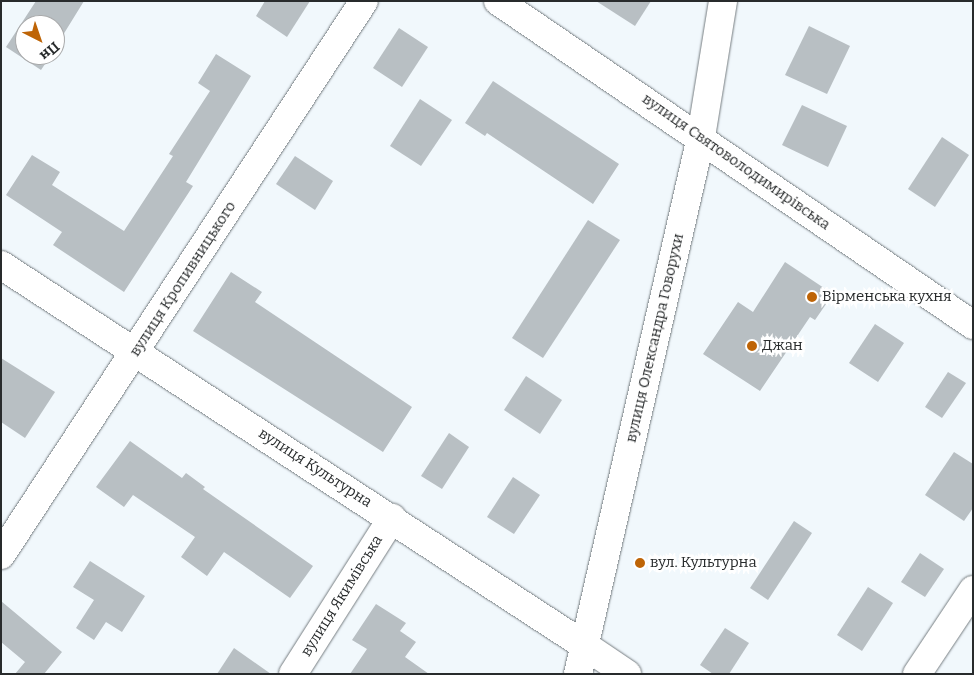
<!DOCTYPE html>
<meta charset="utf-8">
<style>
body{margin:0}
#map{position:relative;width:974px;height:675px;overflow:hidden;background:#f1f8fc;font-family:Bitter,serif}
div>[style]{position:absolute}
.building>*{inset:0;background:#b8bfc3}
.roads{filter:drop-shadow(0 0 1px #767d81) drop-shadow(0 0 1px #767d81)}
.street>*{height:28px;margin:-14px;padding:0 14px;transform-origin:14px;border-radius:14px;background:#fff}
.secondary>*{height:28px;margin:-14px;padding:0 14px;transform-origin:14px;border-radius:14px;background:#fff}
.primary>*{height:28px;margin:-14px;padding:0 14px;transform-origin:14px;border-radius:14px;background:#fff}
.dots>*{width:14px;height:14px;translate:-50% -50%;box-sizing:border-box;border:2px solid #fff;border-radius:50%}
span{translate:-50% -50%;white-space:nowrap;text-align:center;line-height:1.15;-webkit-text-stroke:5px #fff;paint-order:stroke}
.street-label{font-size:15px;color:#282b2c}
.poi-label{font-size:15px;color:#282b2c}
.left{translate:0 -50%;text-align:left}
.frame{position:absolute;inset:0;border:2px solid #282b2c;pointer-events:none}
.north{position:absolute;left:15px;top:15px;width:50px;height:50px;box-sizing:border-box;background:#fff;border:1px solid #a9aaab;border-radius:50%;rotate:139deg;font-size:14px;font-weight:700;line-height:20px;text-align:center;color:#282b2c}
.north::after{content:'';display:block;margin:auto;width:18px;height:22px;background:#be6406;clip-path:polygon(50% 0,100% 100%,50% 72%,0 100%)}
</style>
<div id="map">
<div class="building">
<div style="clip-path:polygon(36px 1px,84px 1px,55px 48px,55px 25px,25px 25px,25px 55px,51px 55px,41px 70px,6px 47px)"></div>
<div style="clip-path:polygon(265px 1px,310px 1px,287px 37px,256px 16px)"></div>
<div style="clip-path:polygon(596px 1px,651px 1px,635px 26px)"></div>
<div style="clip-path:polygon(809px 26px,850px 46px,827px 94px,785px 75px)"></div>
<div style="clip-path:polygon(399px 28px,428px 47px,402px 87px,373px 68px)"></div>
<div style="clip-path:polygon(216px 54px,251px 76px,186px 182px,193px 186px,124px 292px,53px 245px,62px 232px,6px 195px,32px 155px,60px 172px,52px 185px,124px 231px,173px 156px,169px 154px,210px 91px,198px 83px)"></div>
<div style="clip-path:polygon(493px 81px,619px 164px,593px 204px,487px 133px,485px 136px,465px 123px)"></div>
<div style="clip-path:polygon(420px 99px,452px 120px,421px 166px,390px 146px)"></div>
<div style="clip-path:polygon(802px 105px,847px 126px,828px 167px,782px 145px)"></div>
<div style="clip-path:polygon(942px 137px,969px 155px,935px 207px,908px 189px)"></div>
<div style="clip-path:polygon(295px 156px,333px 181px,315px 210px,276px 184px)"></div>
<div style="clip-path:polygon(588px 220px,620px 240px,543px 358px,512px 338px)"></div>
<div style="clip-path:polygon(785px 262px,833px 294px,815px 320px,810px 317px,760px 391px,703px 354px,738px 302px,753px 312px)"></div>
<div style="clip-path:polygon(231px 272px,262px 292px,255px 302px,412px 407px,383px 452px,193px 331px)"></div>
<div style="clip-path:polygon(875px 324px,904px 343px,878px 382px,849px 363px)"></div>
<div style="clip-path:polygon(1px 358px,55px 392px,25px 438px,1px 422px)"></div>
<div style="clip-path:polygon(948px 372px,966px 383px,942px 418px,925px 407px)"></div>
<div style="clip-path:polygon(526px 376px,562px 400px,540px 434px,504px 410px)"></div>
<div style="clip-path:polygon(449px 433px,469px 447px,442px 489px,421px 476px)"></div>
<div style="clip-path:polygon(130px 441px,182px 478px,186px 473px,205px 487px,203px 489px,313px 566px,290px 598px,224px 552px,207px 576px,181px 557px,195px 537px,133px 495px,124px 507px,96px 487px)"></div>
<div style="clip-path:polygon(954px 452px,973px 464px,973px 508px,964px 521px,925px 495px)"></div>
<div style="clip-path:polygon(513px 477px,540px 495px,514px 534px,487px 517px)"></div>
<div style="clip-path:polygon(794px 521px,812px 533px,768px 600px,750px 588px)"></div>
<div style="clip-path:polygon(920px 553px,944px 569px,925px 597px,901px 582px)"></div>
<div style="clip-path:polygon(90px 561px,145px 596px,122px 632px,106px 622px,94px 640px,76px 628px,94px 600px,73px 587px)"></div>
<div style="clip-path:polygon(868px 587px,893px 603px,862px 651px,837px 635px)"></div>
<div style="clip-path:polygon(1px 601px,62px 652px,44px 674px,15px 674px,25px 662px,1px 642px)"></div>
<div style="clip-path:polygon(376px 604px,406px 623px,400px 631px,416px 642px,405px 657px,429px 674px,350px 674px,367px 649px,352px 640px)"></div>
<div style="clip-path:polygon(725px 628px,749px 643px,729px 674px,713px 674px,700px 665px)"></div>
<div style="clip-path:polygon(234px 648px,271px 674px,217px 674px)"></div>
</div>
<div class="roads">
<div class="street">
<div style="left:498px;top:1px;width:575px;rotate:34.3deg"></div>
<div style="left:1px;top:555px;width:662px;rotate:-56.77deg"></div>
<div style="left:293px;top:674px;width:185px;rotate:-57.6deg"></div>
<div style="left:917px;top:674px;width:101px;rotate:-56.3deg"></div>
</div>
<div class="secondary">
<div style="left:584px;top:645px;width:52px;rotate:34deg"></div>
</div>
<div class="primary">
<div style="left:1px;top:265px;width:696px;rotate:33.1deg"></div>
<div style="left:578px;top:674px;width:551px;rotate:-77.1deg"></div>
<div style="left:701px;top:137px;width:138px;rotate:-80.8deg"></div>
</div>
</div>
<div class="dots">
<div style="left:812px;top:297px;background:#be6406"></div>
<div style="left:752px;top:346px;background:#be6406"></div>
<div style="left:640px;top:563px;background:#be6406"></div>
</div>
<div class="street-label">
<span style="left:736px;top:162px;rotate:35deg">вулиця Святоволодимирівська</span>
<span style="left:183px;top:279px;rotate:-57deg">вулиця Кропивницького</span>
<span style="left:655px;top:338px;rotate:-77deg">вулиця Олександра Говорухи</span>
<span style="left:315px;top:468px;rotate:33deg">вулиця Культурна</span>
<span style="left:342px;top:596px;rotate:-58deg">вулиця Якимівська</span>
</div>
<div class="poi-label">
<span class="left" style="left:822px;top:297px">Вірменська кухня</span>
<span class="left" style="left:762px;top:346px">Джан</span>
<span class="left" style="left:650px;top:563px">вул. Культурна</span>
</div>
<div class="frame"></div>
<div class="north">Пн</div>
</div>
